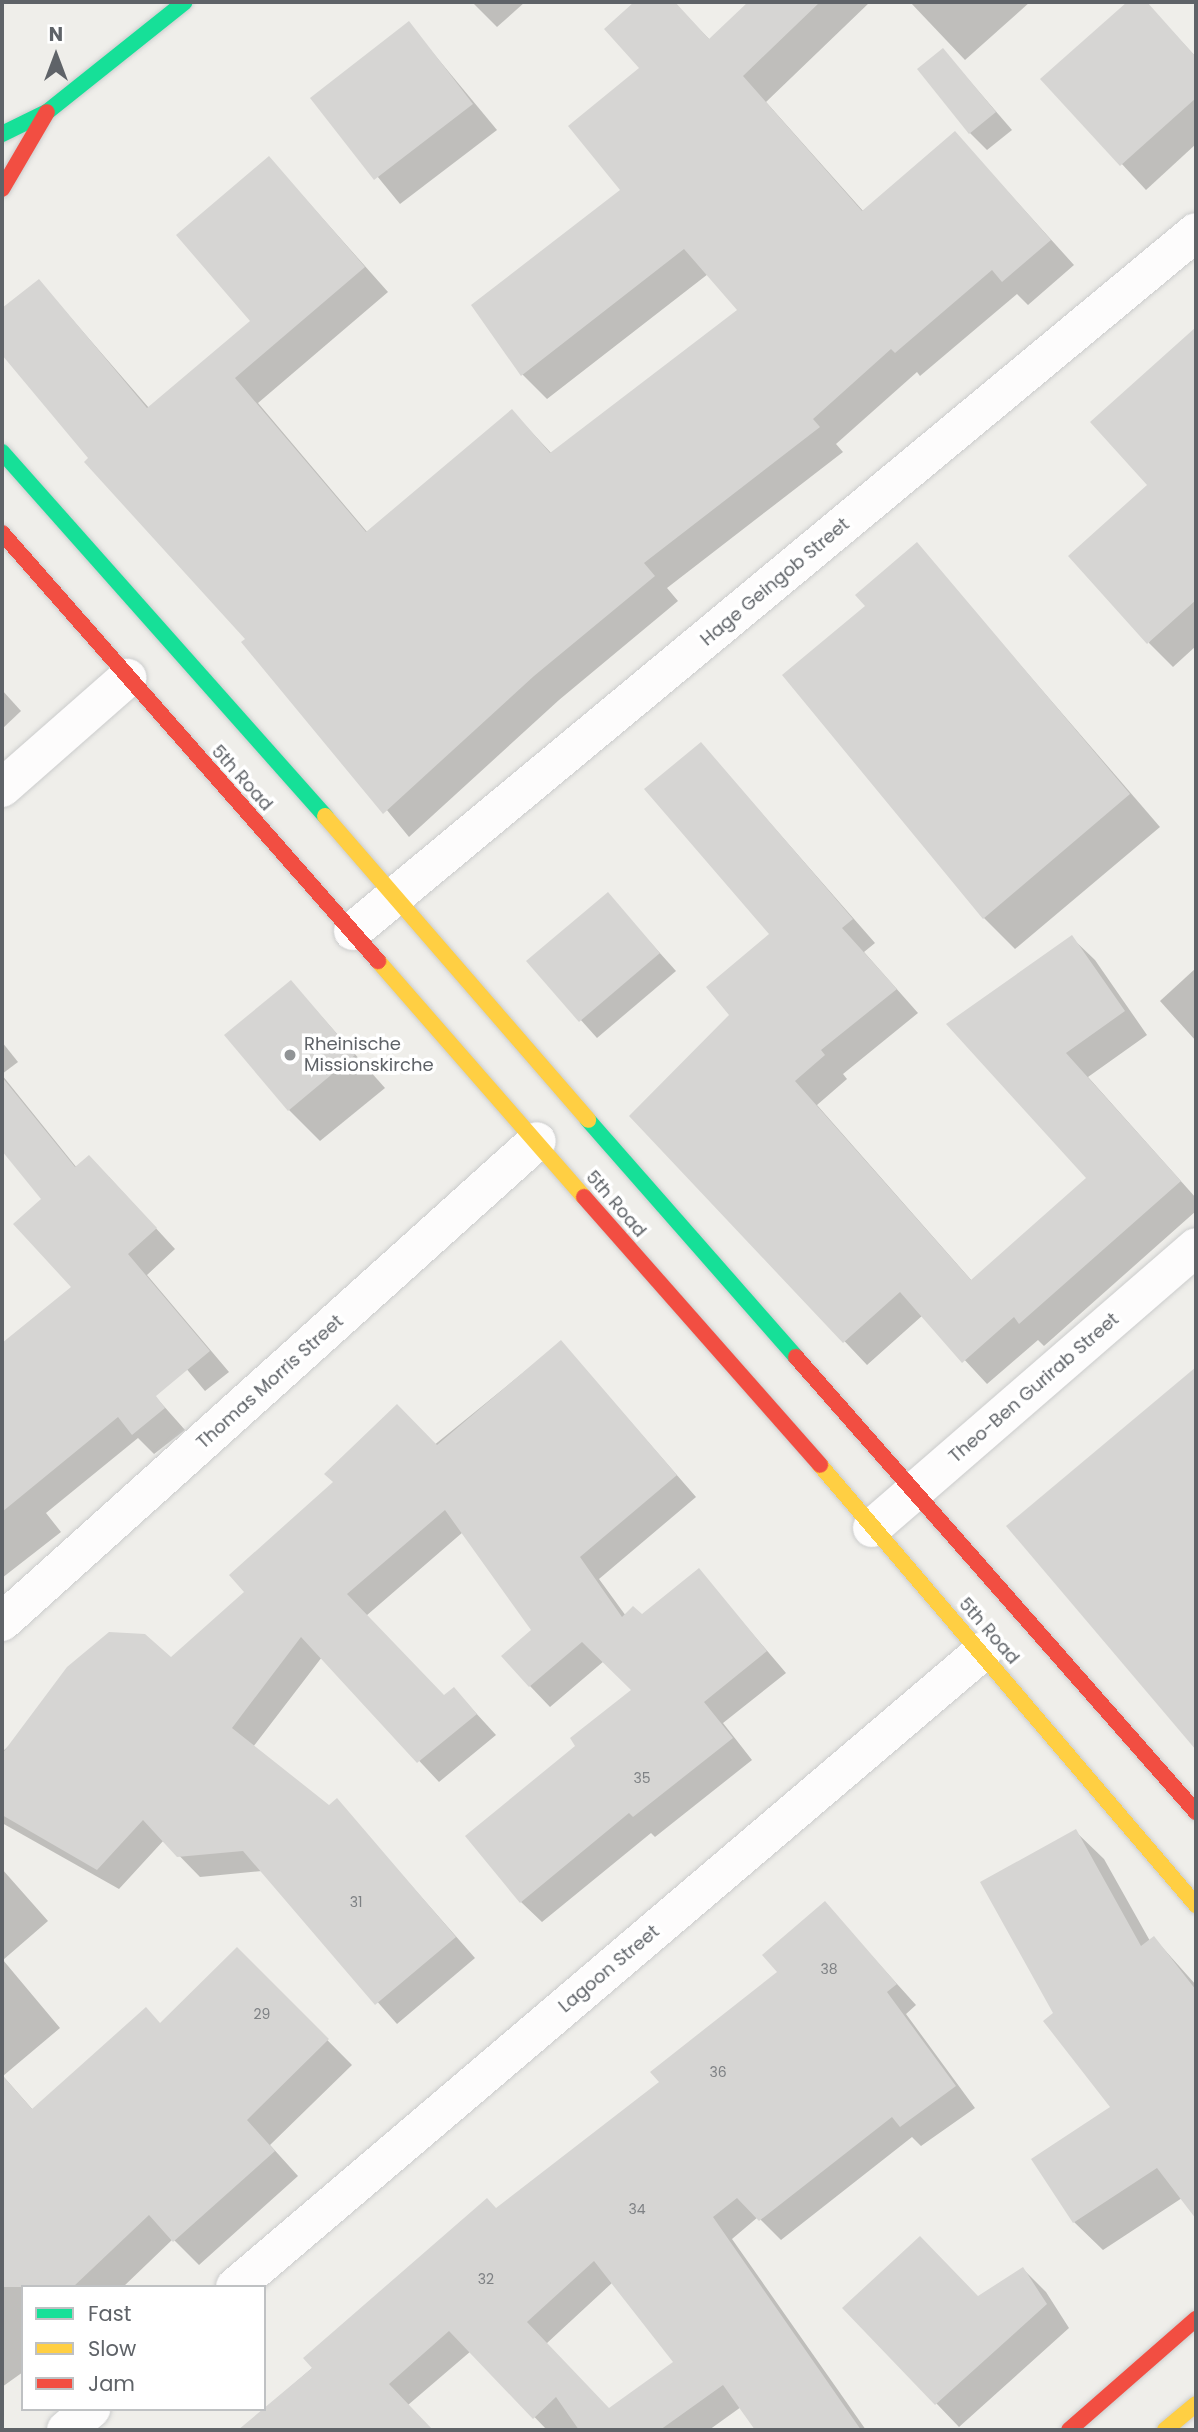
<!DOCTYPE html>
<style>
body{margin:0}
#map{position:relative;width:1198px;height:2432px;overflow:hidden;background:#efeeea;font-family:Poppins,sans-serif}
div>[style]{position:absolute}
.shadow>*{inset:0;background:#0003}
.building>*{inset:0;background:#d6d5d3}
.roads{filter:drop-shadow(0 0 2px #cbcccc) drop-shadow(0 0 2px #cbcccc)}
.street>*{height:38px;margin:-19px;padding:0 19px;transform-origin:19px;border-radius:19px;background:#fdfcfc}
.fast>*{height:16px;margin:-8px;padding:0 8px;transform-origin:8px;border-radius:8px;background:#16e098}
.slow>*{height:16px;margin:-8px;padding:0 8px;transform-origin:8px;border-radius:8px;background:#ffcf43}
.jam>*{height:16px;margin:-8px;padding:0 8px;transform-origin:8px;border-radius:8px;background:#f24e42}
.dots>*{width:19px;height:19px;translate:-50% -50%;box-sizing:border-box;border:4px solid #fff;border-radius:50%}
span{translate:-50% -50%;white-space:nowrap;text-align:center;line-height:1.15;-webkit-text-stroke:7px #fff;paint-order:stroke}
.number-label{font-size:14px;color:#7e8184}
.number-label span{-webkit-text-stroke-width:0}
.street-label{font-size:18px;color:#5f6368}
.poi-label{font-size:18px;color:#5f6368}
.left{translate:0 -50%;text-align:left}
.frame{position:absolute;inset:0;border:4px solid #5f6368;pointer-events:none}
.legend{position:absolute;left:21px;top:2285px;width:245px;height:126px;box-sizing:border-box;background:#fff;border:2px solid #bfc1c3;margin:0;padding:9px 12px;list-style:none;font-size:21px;color:#5f6368}
.legend li{display:flex;align-items:center;gap:14px;height:35px}
.legend b{width:35px;border:2px solid #bfc1c3}
.north{position:absolute;left:21px;top:21px;width:70px;height:70px;-webkit-text-stroke:5px #fff;paint-order:stroke;rotate:0deg;font-size:19px;font-weight:700;line-height:28px;text-align:center;color:#5f6368}
.north::after{content:'';display:block;margin:auto;width:24px;height:32px;background:#5f6368;clip-path:polygon(50% 0,100% 100%,50% 72%,0 100%)}
</style>
<div id="map">
<div class="shadow">
<div style="clip-path:polygon(472px 2px,525px 2px,497px 27px)"></div>
<div style="clip-path:polygon(637px 2px,673px 2px,710px 40px,750px 2px,870px 2px,766px 102px,864px 212px,955px 133px,1074px 265px,1028px 305px,1017px 294px,920px 376px,917px 372px,836px 444px,843px 452px,667px 588px,678px 601px,559px 700px,409px 837px,247px 639px,2px 352px,2px 311px,39px 281px,149px 408px,252px 321px,269px 158px,388px 292px,258px 403px,368px 533px,512px 411px,552px 454px,739px 310px,708px 274px,547px 399px,522px 374px,623px 190px,642px 68px,607px 30px)"></div>
<div style="clip-path:polygon(910px 2px,1030px 2px,965px 60px)"></div>
<div style="clip-path:polygon(1129px 2px,1145px 2px,1196px 57px,1196px 144px,1146px 190px,1043px 79px)"></div>
<div style="clip-path:polygon(409px 24px,497px 130px,400px 204px,313px 98px)"></div>
<div style="clip-path:polygon(943px 50px,1012px 130px,987px 150px,970px 133px)"></div>
<div style="clip-path:polygon(1187px 338px,1196px 347px,1196px 646px,1173px 667px,1149px 643px)"></div>
<div style="clip-path:polygon(917px 545px,1160px 827px,1015px 949px,984px 918px,868px 606px)"></div>
<div style="clip-path:polygon(2px 690px,21px 711px,2px 729px)"></div>
<div style="clip-path:polygon(701px 744px,875px 943px,864px 952px,918px 1013px,843px 1074px,847px 1079px,817px 1105px,972px 1281px,1088px 1179px,949px 1024px,1071px 937px,1095px 960px,1147px 1035px,1088px 1077px,1196px 1198px,1196px 1211px,1044px 1346px,1038px 1340px,987px 1384px,923px 1315px,867px 1365px,632px 1116px,731px 1015px,772px 934px)"></div>
<div style="clip-path:polygon(607px 894px,676px 971px,597px 1038px,528px 961px)"></div>
<div style="clip-path:polygon(1196px 968px,1196px 1041px,1160px 1001px)"></div>
<div style="clip-path:polygon(291px 982px,385px 1088px,320px 1141px,289px 1110px)"></div>
<div style="clip-path:polygon(2px 1042px,18px 1062px,2px 1074px)"></div>
<div style="clip-path:polygon(2px 1075px,77px 1168px,109px 1177px,175px 1249px,147px 1275px,229px 1372px,205px 1391px,2px 1148px)"></div>
<div style="clip-path:polygon(54px 1302px,138px 1377px,185px 1430px,154px 1454px,138px 1438px,46px 1513px,61px 1532px,2px 1578px,2px 1346px)"></div>
<div style="clip-path:polygon(561px 1342px,696px 1497px,599px 1579px,626px 1616px,641px 1616px,699px 1571px,786px 1673px,723px 1723px,752px 1760px,655px 1837px,651px 1833px,542px 1922px,521px 1902px,578px 1746px,634px 1690px,604px 1661px,550px 1707px,530px 1686px,534px 1631px,463px 1532px,366px 1616px,444px 1697px,454px 1689px,496px 1735px,439px 1782px,322px 1657px,253px 1747px,329px 1808px,337px 1801px,475px 1958px,397px 2024px,262px 1871px,200px 1877px,164px 1840px,119px 1889px,2px 1823px,2px 1752px,45px 1713px,171px 1659px)"></div>
<div style="clip-path:polygon(1196px 1369px,1196px 1747px,1009px 1527px)"></div>
<div style="clip-path:polygon(1075px 1831px,1104px 1859px,1150px 1941px,1154px 1938px,1196px 1985px,1196px 2217px,1182px 2198px,1103px 2250px,1074px 2222px,1112px 2108px,1056px 2014px)"></div>
<div style="clip-path:polygon(2px 1869px,48px 1921px,3px 1960px,60px 2028px,3px 2076px,33px 2110px,161px 2024px,237px 1949px,352px 2065px,270px 2145px,298px 2176px,199px 2265px,173px 2239px,123px 2287px,23px 2287px,23px 2372px,2px 2387px)"></div>
<div style="clip-path:polygon(evenodd,825px 1904px,916px 2005px,906px 2014px,975px 2108px,921px 2146px,912px 2137px,781px 2240px,758px 2217px,732px 2239px,866px 2430px,757px 2430px,741px 2407px,709px 2430px,547px 2430px,471px 2351px,408px 2405px,431px 2430px,240px 2430px,496px 2210px,662px 2083px,779px 1972px,825px 1904px,613px 2282px,676px 2362px,609px 2410px,546px 2344px,613px 2282px)"></div>
<div style="clip-path:polygon(1023px 2269px,1046px 2292px,1069px 2328px,959px 2427px,845px 2308px,978px 2298px)"></div>
</div>
<div class="building">
<div style="clip-path:polygon(634px 2px,675px 2px,709px 39px,748px 2px,820px 2px,743px 76px,862px 211px,955px 131px,1051px 240px,1002px 282px,992px 270px,895px 353px,891px 349px,813px 419px,820px 427px,644px 563px,655px 576px,534px 676px,383px 814px,241px 642px,245px 639px,84px 462px,88px 458px,2px 355px,2px 308px,39px 279px,147px 408px,250px 321px,176px 235px,269px 156px,365px 267px,235px 378px,366px 532px,512px 409px,550px 453px,737px 310px,684px 249px,521px 376px,471px 305px,620px 190px,568px 126px,639px 68px,604px 29px)"></div>
<div style="clip-path:polygon(1127px 2px,1147px 2px,1196px 57px,1196px 98px,1120px 166px,1040px 79px)"></div>
<div style="clip-path:polygon(409px 21px,473px 104px,374px 180px,310px 98px)"></div>
<div style="clip-path:polygon(943px 48px,996px 112px,969px 134px,917px 69px)"></div>
<div style="clip-path:polygon(1196px 327px,1196px 600px,1147px 644px,1068px 556px,1147px 485px,1090px 422px)"></div>
<div style="clip-path:polygon(917px 542px,1130px 794px,983px 919px,782px 675px,865px 606px,855px 595px)"></div>
<div style="clip-path:polygon(701px 742px,853px 919px,842px 928px,897px 989px,821px 1050px,825px 1055px,795px 1081px,971px 1280px,1086px 1178px,946px 1024px,1072px 935px,1125px 1011px,1066px 1053px,1181px 1181px,1019px 1324px,1014px 1317px,962px 1363px,900px 1292px,843px 1343px,629px 1116px,729px 1015px,706px 987px,769px 934px,644px 789px)"></div>
<div style="clip-path:polygon(608px 892px,660px 953px,579px 1022px,526px 961px)"></div>
<div style="clip-path:polygon(291px 980px,355px 1055px,288px 1111px,224px 1035px)"></div>
<div style="clip-path:polygon(2px 1077px,75px 1167px,89px 1155px,157px 1228px,128px 1254px,210px 1351px,156px 1396px,165px 1408px,132px 1435px,118px 1417px,2px 1512px,2px 1343px,71px 1287px,13px 1224px,41px 1199px,2px 1151px)"></div>
<div style="clip-path:polygon(561px 1340px,677px 1475px,580px 1557px,622px 1617px,633px 1606px,642px 1614px,699px 1568px,767px 1651px,704px 1702px,733px 1738px,633px 1817px,629px 1813px,520px 1903px,465px 1836px,575px 1746px,570px 1738px,631px 1690px,582px 1642px,529px 1687px,501px 1656px,531px 1630px,445px 1510px,347px 1594px,444px 1695px,454px 1687px,477px 1714px,417px 1763px,301px 1637px,232px 1728px,329px 1805px,337px 1798px,456px 1937px,375px 2005px,243px 1851px,177px 1857px,143px 1820px,97px 1870px,2px 1815px,2px 1754px,67px 1667px,109px 1632px,145px 1634px,171px 1657px,244px 1592px,229px 1575px,333px 1482px,324px 1474px,397px 1404px,437px 1445px)"></div>
<div style="clip-path:polygon(1196px 1367px,1196px 1750px,1006px 1526px)"></div>
<div style="clip-path:polygon(1076px 1829px,1141px 1946px,1154px 1936px,1196px 1990px,1196px 2219px,1157px 2168px,1073px 2223px,1031px 2159px,1110px 2107px,1043px 2021px,1053px 2013px,980px 1882px)"></div>
<div style="clip-path:polygon(evenodd,825px 1901px,897px 1984px,887px 1992px,956px 2086px,900px 2127px,892px 2117px,759px 2221px,737px 2198px,713px 2217px,861px 2430px,755px 2430px,723px 2385px,660px 2430px,579px 2430px,556px 2397px,533px 2419px,449px 2331px,389px 2384px,433px 2430px,238px 2430px,312px 2368px,303px 2358px,487px 2198px,496px 2208px,659px 2082px,650px 2072px,777px 1972px,762px 1955px,825px 1901px,594px 2261px,673px 2362px,609px 2408px,527px 2322px,594px 2261px)"></div>
<div style="clip-path:polygon(237px 1947px,329px 2039px,247px 2120px,275px 2151px,173px 2242px,149px 2215px,73px 2287px,2px 2287px,2px 2075px,32px 2109px,146px 2007px,160px 2023px)"></div>
<div style="clip-path:polygon(920px 2236px,978px 2296px,1023px 2267px,1047px 2304px,935px 2405px,842px 2308px)"></div>
</div>
<div class="roads">
<div class="street">
<div style="left:2px;top:788px;width:167px;rotate:-41.3deg"></div>
<div style="left:353px;top:931px;width:1095px;rotate:-39.66deg"></div>
<div style="left:872px;top:1528px;width:429px;rotate:-40.9deg"></div>
<div style="left:2px;top:1622px;width:719px;rotate:-41.96deg"></div>
<div style="left:235px;top:2287px;width:982px;rotate:-40.37deg"></div>
<div style="left:66px;top:2430px;width:33px;rotate:-40deg"></div>
</div>
<div class="fast">
<div style="left:2px;top:134px;width:50px;rotate:-26.1deg"></div>
<div style="left:47px;top:112px;width:176px;rotate:-38.6deg"></div>
<div style="left:2px;top:452px;width:487px;rotate:48.4deg"></div>
<div style="left:588px;top:1120px;width:315px;rotate:48.7deg"></div>
</div>
<div class="slow">
<div style="left:325px;top:816px;width:402px;rotate:49.1deg"></div>
<div style="left:378px;top:961px;width:313px;rotate:48.9deg"></div>
<div style="left:820px;top:1465px;width:579px;rotate:49.48deg"></div>
<div style="left:1165px;top:2430px;width:40px;rotate:-40deg"></div>
</div>
<div class="jam">
<div style="left:2px;top:189px;width:89px;rotate:-59.7deg"></div>
<div style="left:2px;top:533px;width:570px;rotate:48.7deg"></div>
<div style="left:584px;top:1197px;width:357px;rotate:48.6deg"></div>
<div style="left:796px;top:1357px;width:606px;rotate:48.68deg"></div>
<div style="left:1069px;top:2430px;width:169px;rotate:-41.2deg"></div>
</div>
</div>
<div class="dots">
<div style="left:290px;top:1055px;background:#919496"></div>
</div>
<div class="number-label">
<span style="left:642px;top:1778px">35</span>
<span style="left:356px;top:1902px">31</span>
<span style="left:829px;top:1969px">38</span>
<span style="left:262px;top:2014px">29</span>
<span style="left:718px;top:2072px">36</span>
<span style="left:637px;top:2209px">34</span>
<span style="left:486px;top:2279px">32</span>
</div>
<div class="street-label">
<span style="left:775px;top:582px;rotate:-40deg">Hage Geingob Street</span>
<span style="left:242px;top:778px;rotate:48deg">5th Road</span>
<span style="left:616px;top:1204px;rotate:49deg">5th Road</span>
<span style="left:270px;top:1382px;rotate:-42deg">Thomas Morris Street</span>
<span style="left:1034px;top:1388px;rotate:-41deg">Theo-Ben Gurirab Street</span>
<span style="left:989px;top:1631px;rotate:49deg">5th Road</span>
<span style="left:609px;top:1969px;rotate:-40deg">Lagoon Street</span>
</div>
<div class="poi-label">
<span class="left" style="left:304px;top:1055px">Rheinische<br>Missionskirche</span>
</div>
<div class="frame"></div>
<ul class="legend">
<li><b style="height:9px;background:#16e098"></b>Fast</li>
<li><b style="height:9px;background:#ffcf43"></b>Slow</li>
<li><b style="height:9px;background:#f24e42"></b>Jam</li>
</ul>
<div class="north">N</div>
</div>
